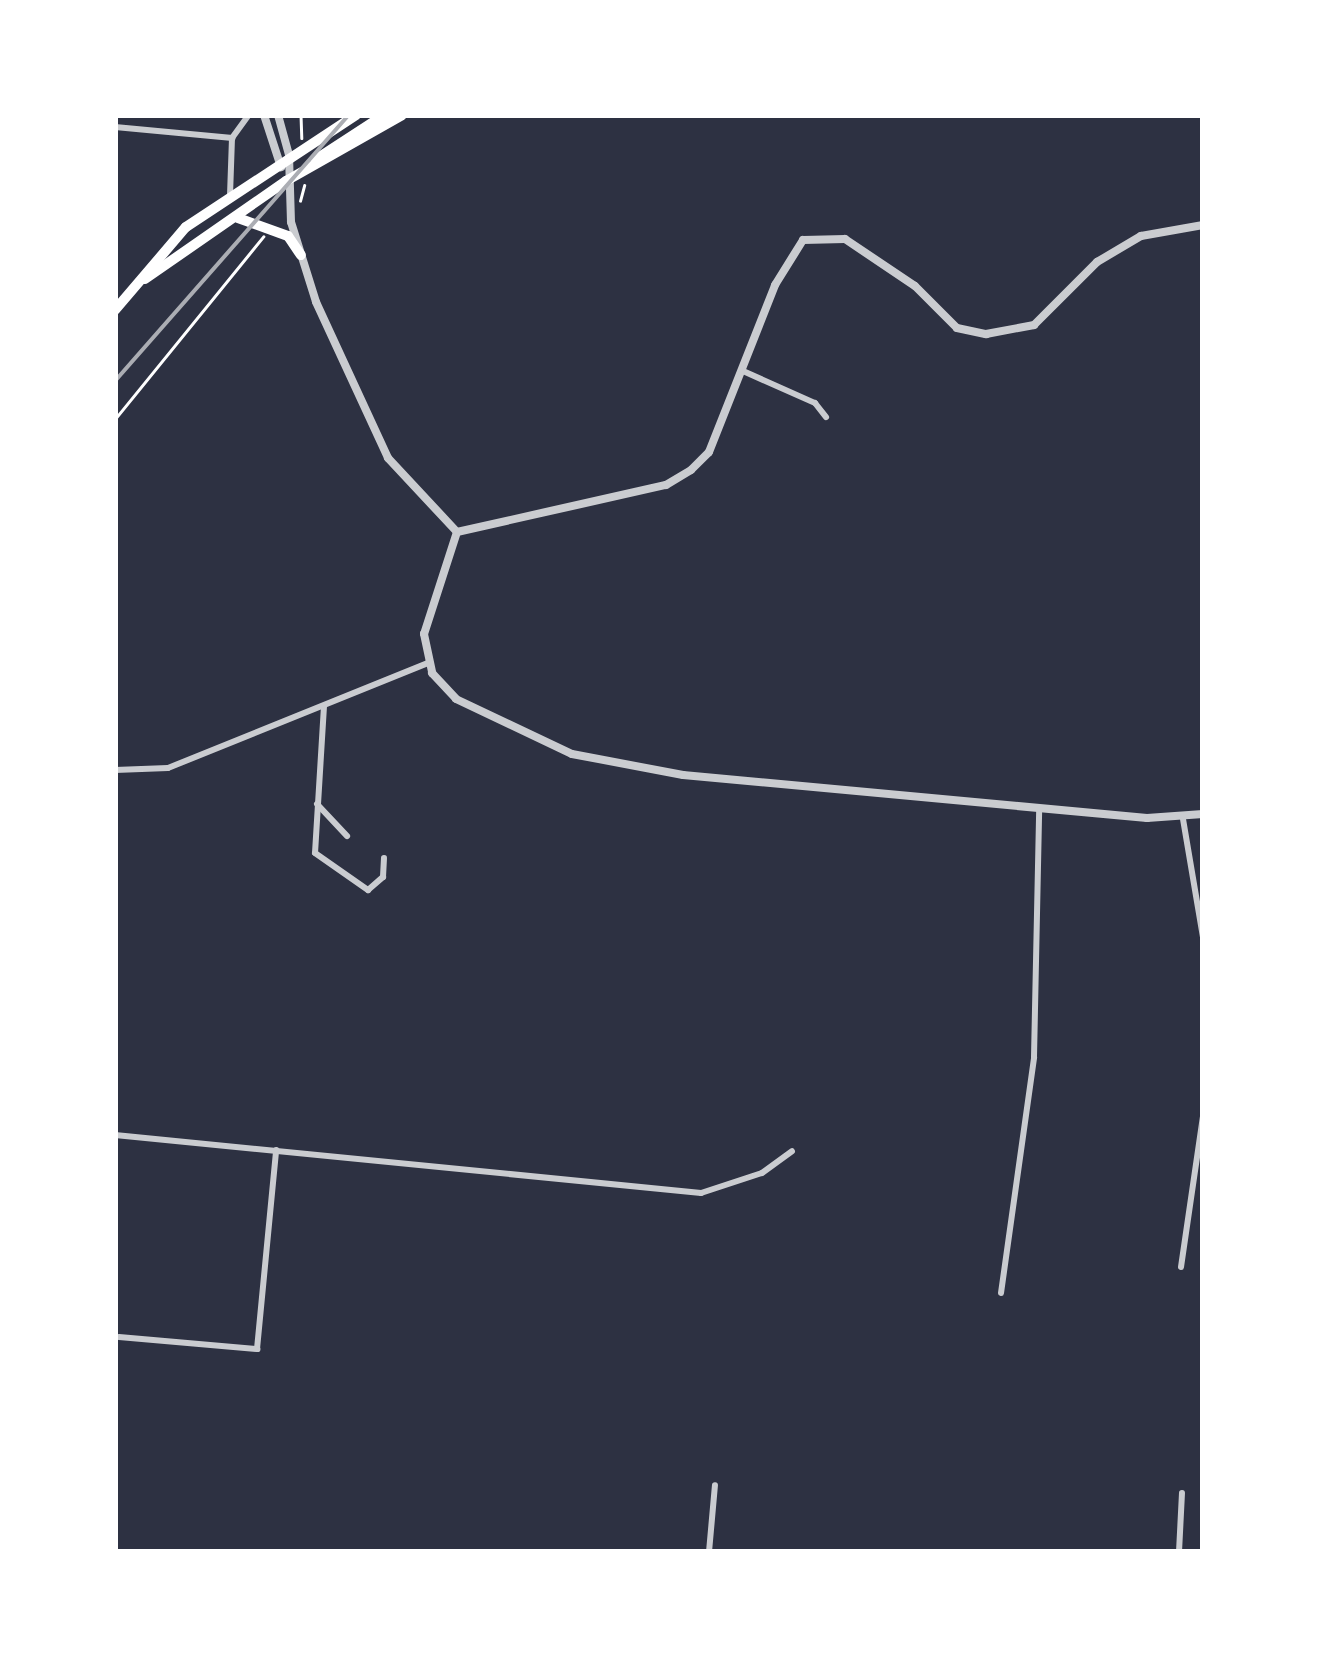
<!DOCTYPE html>
<style>
body{margin:0}
#map{position:relative;width:1318px;height:1667px;overflow:hidden;background:#2d3142;font-family:Raleway,sans-serif}
div>[style]{position:absolute}
.path>*{height:2.5px;margin:-1.25px;padding:0 1.25px;transform-origin:1.25px;border-radius:1.25px;background:#fff}
.minor>*{height:6px;margin:-3px;padding:0 3px;transform-origin:3px;border-radius:3px;background:#caccd0}
.tertiary>*{height:8px;margin:-4px;padding:0 4px;transform-origin:4px;border-radius:4px;background:#caccd0}
.primary>*{height:10px;margin:-5px;padding:0 5px;transform-origin:5px;border-radius:5px;background:#fff}
.rail>*{height:4px;margin:-2px;padding:0 2px;transform-origin:2px;border-radius:2px;background:#abadb3}
span{translate:-50% -50%;white-space:nowrap;text-align:center;line-height:1.15;-webkit-text-stroke:9px #fff;paint-order:stroke}
.frame{position:absolute;inset:0;border:118px solid #fff;pointer-events:none}
</style>
<div id="map">
<div class="path">
<div style="left:301px;top:115px;width:23px;rotate:88deg"></div>
<div style="left:300px;top:201px;width:16px;rotate:-75deg"></div>
<div style="left:115px;top:419px;width:235px;rotate:-50.9deg"></div>
</div>
<div class="minor">
<div style="left:115px;top:127px;width:118px;rotate:5.4deg"></div>
<div style="left:232px;top:138px;width:56px;rotate:92deg"></div>
<div style="left:232px;top:138px;width:29px;rotate:-54deg"></div>
<div style="left:743px;top:371px;width:79px;rotate:24deg"></div>
<div style="left:815px;top:403px;width:18px;rotate:52deg"></div>
<div style="left:324px;top:706px;width:147px;rotate:93.5deg"></div>
<div style="left:315px;top:853px;width:65px;rotate:34.9deg"></div>
<div style="left:368px;top:890px;width:20px;rotate:-41deg"></div>
<div style="left:383px;top:877px;width:19px;rotate:-87deg"></div>
<div style="left:115px;top:770px;width:53px;rotate:-2.2deg"></div>
<div style="left:168px;top:768px;width:280px;rotate:-22deg"></div>
<div style="left:317px;top:804px;width:44px;rotate:46.8deg"></div>
<div style="left:1183px;top:819px;width:120px;rotate:80.4deg"></div>
<div style="left:115px;top:1135px;width:589px;rotate:5.65deg"></div>
<div style="left:701px;top:1193px;width:64px;rotate:-18.2deg"></div>
<div style="left:762px;top:1173px;width:37px;rotate:-36deg"></div>
<div style="left:1181px;top:1267px;width:153px;rotate:-81.7deg"></div>
<div style="left:1001px;top:1293px;width:238px;rotate:-82deg"></div>
<div style="left:1034px;top:1057px;width:249px;rotate:-88.8deg"></div>
<div style="left:119px;top:1337px;width:139px;rotate:5deg"></div>
<div style="left:257px;top:1349px;width:200px;rotate:-84.5deg"></div>
<div style="left:709px;top:1552px;width:67px;rotate:-84.9deg"></div>
<div style="left:1179px;top:1552px;width:59px;rotate:-87.1deg"></div>
</div>
<div class="tertiary">
<div style="left:264px;top:115px;width:55px;rotate:71.9deg"></div>
<div style="left:278px;top:115px;width:41px;rotate:74.6deg"></div>
<div style="left:289px;top:155px;width:67px;rotate:88.3deg"></div>
<div style="left:291px;top:222px;width:84px;rotate:72.6deg"></div>
<div style="left:316px;top:302px;width:172px;rotate:65.2deg"></div>
<div style="left:388px;top:458px;width:101px;rotate:47deg"></div>
<div style="left:457px;top:532px;width:214px;rotate:-12.7deg"></div>
<div style="left:666px;top:485px;width:29px;rotate:-31deg"></div>
<div style="left:691px;top:470px;width:25px;rotate:-45deg"></div>
<div style="left:709px;top:452px;width:180px;rotate:-68.4deg"></div>
<div style="left:775px;top:285px;width:53px;rotate:-58.1deg"></div>
<div style="left:803px;top:240px;width:42px;rotate:-1.4deg"></div>
<div style="left:845px;top:239px;width:84px;rotate:33.9deg"></div>
<div style="left:915px;top:286px;width:59px;rotate:45deg"></div>
<div style="left:957px;top:328px;width:30px;rotate:12deg"></div>
<div style="left:986px;top:334px;width:49px;rotate:-10.6deg"></div>
<div style="left:1034px;top:325px;width:89px;rotate:-45deg"></div>
<div style="left:1097px;top:262px;width:51px;rotate:-30.6deg"></div>
<div style="left:1141px;top:236px;width:63px;rotate:-10.1deg"></div>
<div style="left:457px;top:532px;width:107px;rotate:107.9deg"></div>
<div style="left:424px;top:634px;width:40px;rotate:78deg"></div>
<div style="left:432px;top:673px;width:35px;rotate:47deg"></div>
<div style="left:456px;top:699px;width:128px;rotate:25.4deg"></div>
<div style="left:572px;top:754px;width:113px;rotate:10.7deg"></div>
<div style="left:683px;top:775px;width:466px;rotate:5.3deg"></div>
<div style="left:1147px;top:818px;width:56px;rotate:-4.1deg"></div>
</div>
<div class="primary">
<div style="left:315px;top:160px;width:82px;rotate:-33.1deg"></div>
<div style="left:238px;top:218px;width:53px;rotate:19.8deg"></div>
<div style="left:288px;top:236px;width:23px;rotate:56deg"></div>
<div style="left:145px;top:279px;width:172px;rotate:-34.8deg"></div>
<div style="left:286px;top:181px;width:133px;rotate:-29.6deg"></div>
<div style="left:115px;top:310px;width:109px;rotate:-49.5deg"></div>
<div style="left:186px;top:227px;width:204px;rotate:-33.4deg"></div>
</div>
<div class="rail">
<div style="left:115px;top:381px;width:354px;rotate:-48.7deg"></div>
</div>
<div class="frame"></div>
</div>
